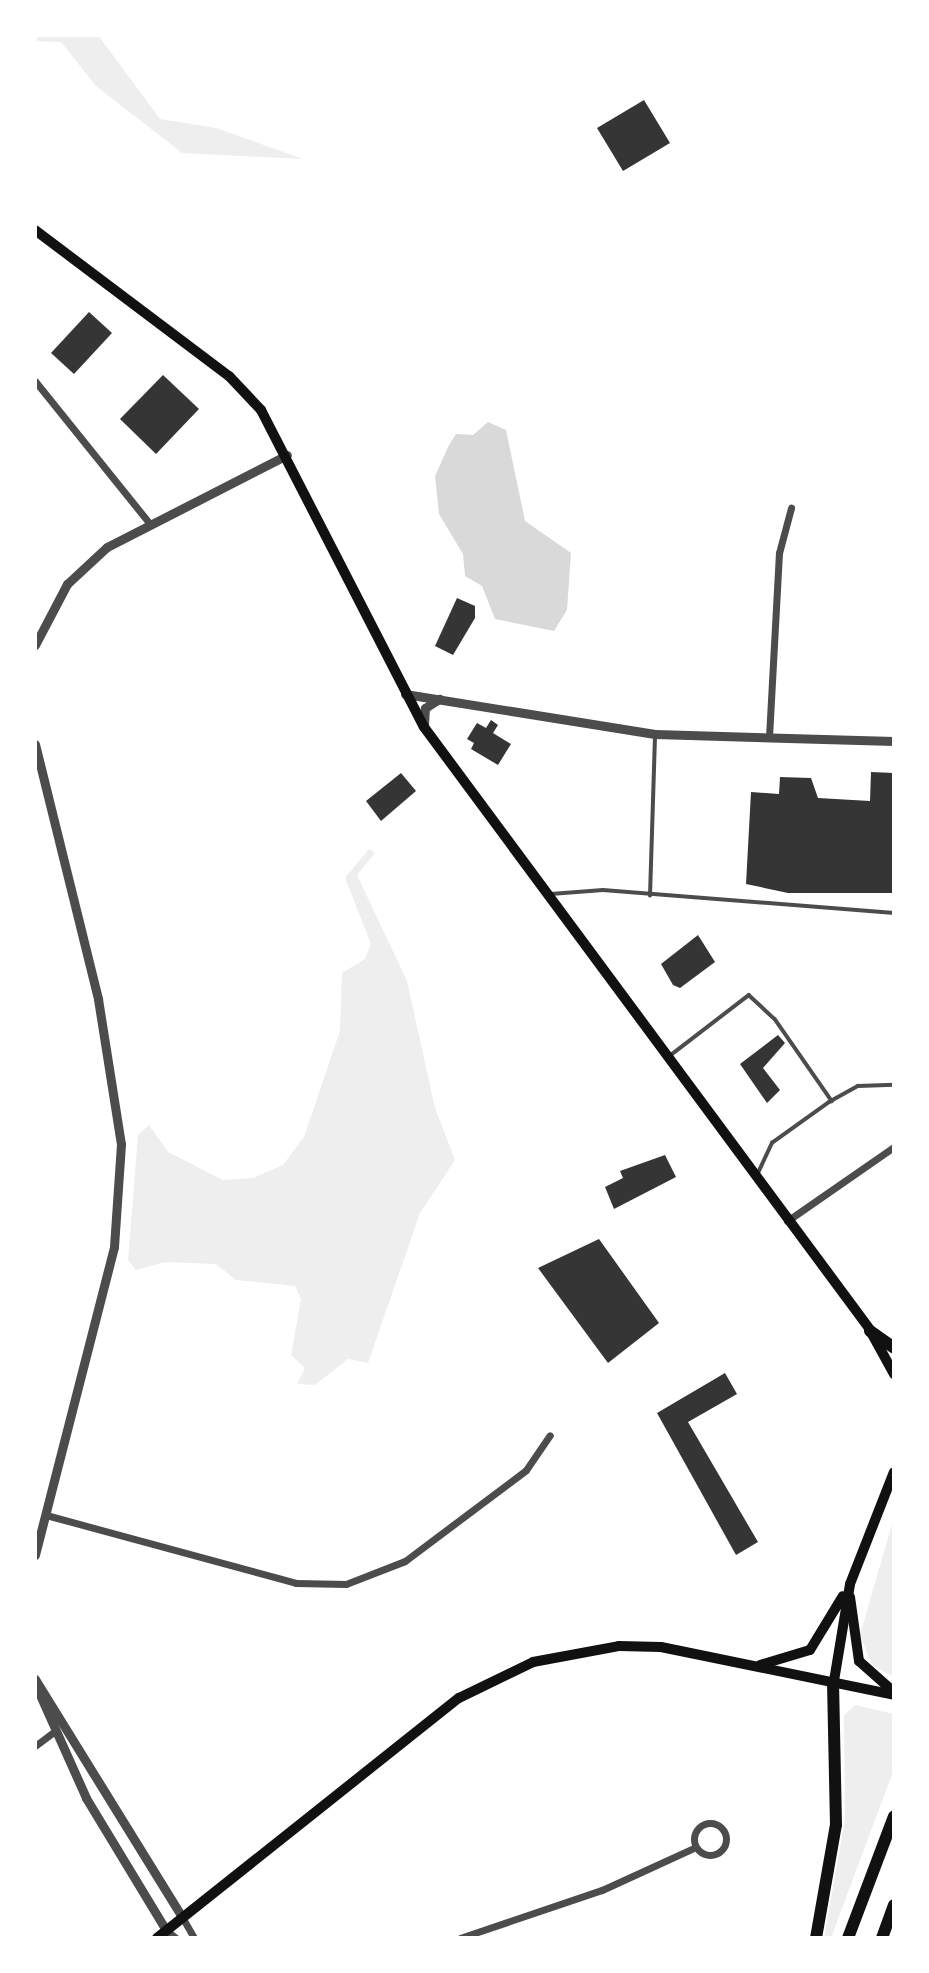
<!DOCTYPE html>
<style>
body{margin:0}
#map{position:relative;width:929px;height:1973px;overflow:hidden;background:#fff;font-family:"Sofia Sans Condensed",sans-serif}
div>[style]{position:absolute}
.green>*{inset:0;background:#eee}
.water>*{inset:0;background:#d9d9d9}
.building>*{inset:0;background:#353535}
.service>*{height:3.5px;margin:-1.75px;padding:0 1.75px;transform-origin:1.75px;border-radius:1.75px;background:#4c4c4c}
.minor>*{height:7px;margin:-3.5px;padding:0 3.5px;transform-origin:3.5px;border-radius:3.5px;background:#4c4c4c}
.minor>.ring{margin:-3.5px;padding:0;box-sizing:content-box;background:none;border:7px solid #4c4c4c;border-radius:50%}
.tertiary>*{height:9px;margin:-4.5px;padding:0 4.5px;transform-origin:4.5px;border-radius:4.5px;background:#4c4c4c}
.secondary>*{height:10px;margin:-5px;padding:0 5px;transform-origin:5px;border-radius:5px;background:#111}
.primary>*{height:10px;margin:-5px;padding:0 5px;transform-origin:5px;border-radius:5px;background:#111}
.motorway>*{height:12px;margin:-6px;padding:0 6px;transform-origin:6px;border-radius:6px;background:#111}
span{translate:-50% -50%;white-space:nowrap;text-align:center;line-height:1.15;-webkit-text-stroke:5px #fff;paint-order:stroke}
.frame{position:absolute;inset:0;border:37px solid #fff;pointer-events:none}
</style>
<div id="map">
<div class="green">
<div style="clip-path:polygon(35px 35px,98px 35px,160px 119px,216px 128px,303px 159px,182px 153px,96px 86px,61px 42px,35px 41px)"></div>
<div style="clip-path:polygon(369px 849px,375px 853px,357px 875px,407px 981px,435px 1108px,455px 1160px,420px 1213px,368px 1363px,348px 1359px,315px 1385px,297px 1384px,305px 1368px,291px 1355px,301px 1299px,295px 1286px,236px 1280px,216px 1264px,165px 1262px,136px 1270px,128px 1260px,138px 1135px,149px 1125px,168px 1152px,223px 1180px,253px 1178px,283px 1165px,304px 1137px,340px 1031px,342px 973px,365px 959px,371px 944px,345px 878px)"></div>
<div style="clip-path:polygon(894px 1517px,894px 1677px,872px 1665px,860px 1635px)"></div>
<div style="clip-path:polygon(855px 1705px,894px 1714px,894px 1769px,831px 1938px,824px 1938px,845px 1819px,844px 1715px)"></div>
</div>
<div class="water">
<div style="clip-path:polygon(488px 422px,506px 430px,525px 521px,571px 553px,567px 610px,554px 631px,495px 619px,482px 586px,465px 576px,463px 554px,439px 514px,435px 476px,449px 445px,456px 434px,473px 435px)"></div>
</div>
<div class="building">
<div style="clip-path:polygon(644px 100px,670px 143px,623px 171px,597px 128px)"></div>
<div style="clip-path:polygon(89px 312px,112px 333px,74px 374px,51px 353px)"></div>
<div style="clip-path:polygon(163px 375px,199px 409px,156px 454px,120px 419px)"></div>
<div style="clip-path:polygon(457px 598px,475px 606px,475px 618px,453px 655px,435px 646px)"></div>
<div style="clip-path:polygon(491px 720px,498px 725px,493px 733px,511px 744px,498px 765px,471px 749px,474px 743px,467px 739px,477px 723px,486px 728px)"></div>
<div style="clip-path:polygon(871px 772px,894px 773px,894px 893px,788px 893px,746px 884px,751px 792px,779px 794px,780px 777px,811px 778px,818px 798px,870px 801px)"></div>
<div style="clip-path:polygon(401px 773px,416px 791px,381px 821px,366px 801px)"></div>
<div style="clip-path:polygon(698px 935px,715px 962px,680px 988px,673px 985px,661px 964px)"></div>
<div style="clip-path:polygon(778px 1035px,785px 1043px,763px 1068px,780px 1090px,767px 1103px,740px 1064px)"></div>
<div style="clip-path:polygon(665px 1155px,676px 1177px,614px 1209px,605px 1187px,623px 1178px,620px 1171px)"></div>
<div style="clip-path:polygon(599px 1239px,659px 1323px,608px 1363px,538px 1268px)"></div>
<div style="clip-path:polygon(725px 1373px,737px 1394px,688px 1422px,758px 1542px,736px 1555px,657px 1413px)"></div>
</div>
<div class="service">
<div style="left:551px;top:894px;width:52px;rotate:-4.4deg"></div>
<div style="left:603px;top:890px;width:292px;rotate:4.5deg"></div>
<div style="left:650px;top:896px;width:159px;rotate:-88.2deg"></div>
<div style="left:671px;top:1055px;width:98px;rotate:-37.6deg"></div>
<div style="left:749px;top:995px;width:35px;rotate:43deg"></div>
<div style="left:775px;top:1019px;width:100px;rotate:55.2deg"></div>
<div style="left:758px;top:1173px;width:33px;rotate:-65deg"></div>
<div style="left:772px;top:1143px;width:70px;rotate:-35.7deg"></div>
<div style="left:829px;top:1102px;width:33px;rotate:-29deg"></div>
<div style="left:858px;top:1086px;width:36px;rotate:-2deg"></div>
</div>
<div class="minor">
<div style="left:35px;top:381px;width:184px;rotate:51.2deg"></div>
<div style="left:769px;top:737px;width:184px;rotate:-86.9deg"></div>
<div style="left:779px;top:553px;width:47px;rotate:-75.1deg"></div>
<div style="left:787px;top:1221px;width:130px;rotate:-34.7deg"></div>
<div style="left:46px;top:1515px;width:259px;rotate:15.2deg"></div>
<div style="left:296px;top:1583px;width:50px;rotate:1.1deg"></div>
<div style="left:346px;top:1584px;width:63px;rotate:-21.3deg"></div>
<div style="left:405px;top:1561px;width:151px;rotate:-36.9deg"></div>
<div style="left:526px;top:1470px;width:42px;rotate:-55.6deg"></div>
<div style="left:35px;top:1746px;width:21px;rotate:-37deg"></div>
<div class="ring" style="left:694px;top:1823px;width:25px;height:25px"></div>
<div style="left:182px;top:1917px;width:24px;rotate:60deg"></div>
<div style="left:166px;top:1930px;width:13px;rotate:39deg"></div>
<div style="left:460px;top:1938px;width:150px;rotate:-18.7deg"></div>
<div style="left:602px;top:1890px;width:103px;rotate:-24.6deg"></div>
</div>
<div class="tertiary">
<div style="left:35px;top:645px;width:69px;rotate:-62.3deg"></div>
<div style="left:67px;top:584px;width:54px;rotate:-42.8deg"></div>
<div style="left:107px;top:547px;width:202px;rotate:-27.1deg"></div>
<div style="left:405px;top:694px;width:253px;rotate:9.1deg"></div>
<div style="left:655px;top:734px;width:239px;rotate:1.7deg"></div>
<div style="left:424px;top:725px;width:17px;rotate:-87deg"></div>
<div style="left:425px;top:708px;width:17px;rotate:-33deg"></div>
<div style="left:35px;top:744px;width:263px;rotate:76.1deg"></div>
<div style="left:98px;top:999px;width:147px;rotate:81deg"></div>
<div style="left:121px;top:1144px;width:103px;rotate:93.9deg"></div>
<div style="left:114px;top:1247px;width:318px;rotate:104.4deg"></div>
<div style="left:35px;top:1679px;width:280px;rotate:58.3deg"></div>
<div style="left:36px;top:1686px;width:123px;rotate:65.9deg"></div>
<div style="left:86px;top:1798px;width:154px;rotate:58.8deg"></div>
</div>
<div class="secondary">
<div style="left:35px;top:230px;width:243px;rotate:37deg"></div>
<div style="left:229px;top:376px;width:47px;rotate:46.7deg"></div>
<div style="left:261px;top:410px;width:356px;rotate:62.8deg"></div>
<div style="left:424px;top:727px;width:756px;rotate:53.49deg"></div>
<div style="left:872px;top:1334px;width:46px;rotate:61.2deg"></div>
</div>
<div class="primary">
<div style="left:850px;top:1597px;width:65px;rotate:82deg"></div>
<div style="left:859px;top:1661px;width:47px;rotate:41.5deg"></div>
<div style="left:760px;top:1665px;width:52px;rotate:-16.7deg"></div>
<div style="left:810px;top:1650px;width:63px;rotate:-58.6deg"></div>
<div style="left:833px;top:1687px;width:104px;rotate:-80.6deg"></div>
<div style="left:850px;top:1584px;width:120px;rotate:-68.6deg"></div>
<div style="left:157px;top:1938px;width:386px;rotate:-38.5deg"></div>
<div style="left:459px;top:1698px;width:82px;rotate:-25.9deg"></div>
<div style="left:533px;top:1662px;width:87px;rotate:-10.5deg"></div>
<div style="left:619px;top:1646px;width:42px;rotate:1.4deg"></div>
<div style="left:661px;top:1647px;width:238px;rotate:11.6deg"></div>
</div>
<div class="motorway">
<div style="left:870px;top:1331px;width:29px;rotate:35deg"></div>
<div style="left:816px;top:1938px;width:115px;rotate:-80deg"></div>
<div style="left:836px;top:1825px;width:138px;rotate:-91.2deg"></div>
<div style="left:848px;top:1938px;width:130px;rotate:-69.3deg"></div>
<div style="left:882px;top:1938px;width:35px;rotate:-70deg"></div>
</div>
<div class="frame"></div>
</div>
